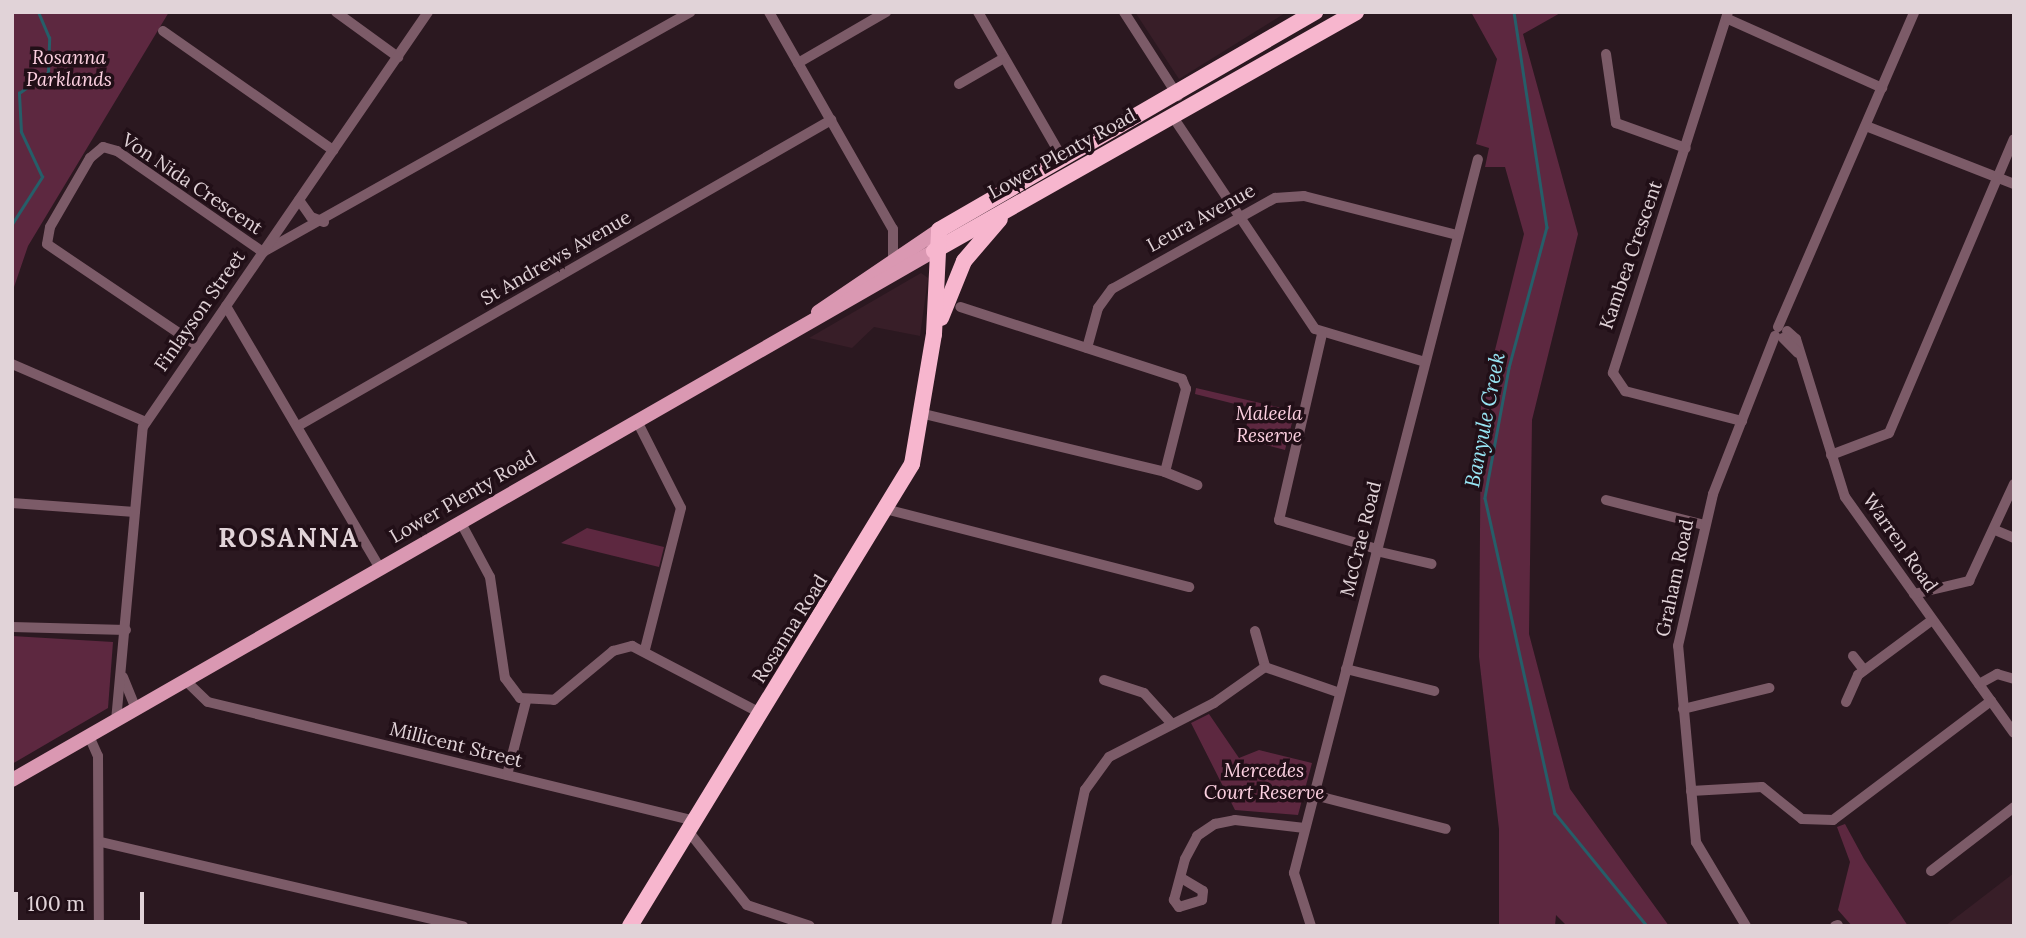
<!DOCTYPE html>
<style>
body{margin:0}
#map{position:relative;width:2026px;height:938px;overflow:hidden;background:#2b1820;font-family:Lora,serif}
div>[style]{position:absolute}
.built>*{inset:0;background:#381e28}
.green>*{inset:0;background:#5d2840}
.stream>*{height:2.5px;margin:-1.25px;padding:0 1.25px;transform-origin:1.25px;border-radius:1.25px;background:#265e69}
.minor>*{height:10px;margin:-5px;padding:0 5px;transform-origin:5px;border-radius:5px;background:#7c5b68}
.major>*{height:14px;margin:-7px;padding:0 7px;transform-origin:7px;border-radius:7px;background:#da98b2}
.highway>*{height:16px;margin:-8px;padding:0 8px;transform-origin:8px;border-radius:8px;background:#f7b6ce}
span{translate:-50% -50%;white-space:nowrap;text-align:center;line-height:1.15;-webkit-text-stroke:7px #210f17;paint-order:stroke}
.park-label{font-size:19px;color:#fdd1e1;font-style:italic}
.street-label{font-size:19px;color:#e1d3d8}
.water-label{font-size:21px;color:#98e6f5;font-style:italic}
.district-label{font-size:26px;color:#e1d3d8;font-weight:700;letter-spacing:2px}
.frame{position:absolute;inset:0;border:14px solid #e1d3d8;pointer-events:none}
.scale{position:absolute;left:14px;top:892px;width:130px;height:32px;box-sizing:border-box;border:4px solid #e1d3d8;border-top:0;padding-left:9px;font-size:21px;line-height:24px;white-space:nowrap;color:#e1d3d8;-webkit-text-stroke:5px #210f17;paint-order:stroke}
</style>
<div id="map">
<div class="built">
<div style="clip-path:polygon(1135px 12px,1287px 12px,1179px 79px)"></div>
<div style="clip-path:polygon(921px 273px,928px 278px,920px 336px,874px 327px,852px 348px,809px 338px)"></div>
<div style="clip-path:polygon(2014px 873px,2014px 926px,1945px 926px)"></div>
</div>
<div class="green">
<div style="clip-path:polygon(12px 12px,169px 12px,28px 246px,12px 293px)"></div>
<div style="clip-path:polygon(1471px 12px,1562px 12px,1523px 34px,1578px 234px,1532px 420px,1529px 634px,1570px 789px,1669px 926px,1567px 926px,1556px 915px,1555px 926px,1499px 926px,1499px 829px,1479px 657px,1481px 406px,1524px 234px,1505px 167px,1485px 167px,1489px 148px,1476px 144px,1497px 59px)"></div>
<div style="clip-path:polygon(1196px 388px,1295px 411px,1285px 450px,1243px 439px,1251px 408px,1195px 394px)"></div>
<div style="clip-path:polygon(587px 528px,664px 547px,659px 567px,561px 543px)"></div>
<div style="clip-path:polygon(12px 636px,113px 642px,108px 708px,12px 764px)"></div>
<div style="clip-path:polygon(1209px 714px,1239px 758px,1259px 750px,1312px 763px,1298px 815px,1235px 810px,1191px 723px)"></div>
<div style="clip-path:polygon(1845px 824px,1864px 859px,1908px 926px,1852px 926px,1838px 910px,1850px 862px,1837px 827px)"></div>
</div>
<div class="stream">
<div style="left:1514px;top:12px;width:218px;rotate:81.3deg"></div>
<div style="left:1547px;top:227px;width:146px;rotate:105.1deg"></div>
<div style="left:1509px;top:368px;width:132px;rotate:100.5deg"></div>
<div style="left:1485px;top:498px;width:323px;rotate:77.5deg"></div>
<div style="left:1555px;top:813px;width:146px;rotate:50.8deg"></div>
<div style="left:12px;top:224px;width:56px;rotate:-57.4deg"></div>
<div style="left:42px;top:177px;width:50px;rotate:-115deg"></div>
<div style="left:21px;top:132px;width:39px;rotate:-93deg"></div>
<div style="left:19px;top:93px;width:35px;rotate:-35deg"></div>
<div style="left:48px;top:73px;width:35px;rotate:-88deg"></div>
<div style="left:49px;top:38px;width:28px;rotate:-113deg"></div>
</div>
<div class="minor">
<div style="left:336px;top:12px;width:77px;rotate:36deg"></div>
<div style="left:769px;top:12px;width:250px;rotate:60.3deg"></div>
<div style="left:893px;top:229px;width:30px;rotate:90deg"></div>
<div style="left:978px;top:12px;width:170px;rotate:60deg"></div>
<div style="left:1124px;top:12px;width:100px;rotate:57.3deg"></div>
<div style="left:1728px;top:12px;width:379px;rotate:107.7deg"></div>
<div style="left:1613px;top:373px;width:22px;rotate:56deg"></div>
<div style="left:1625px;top:391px;width:121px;rotate:14.4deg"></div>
<div style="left:1728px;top:19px;width:169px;rotate:24.1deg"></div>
<div style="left:163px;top:31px;width:208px;rotate:35deg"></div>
<div style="left:1606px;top:54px;width:70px;rotate:81.8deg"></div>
<div style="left:1616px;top:123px;width:74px;rotate:19.7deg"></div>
<div style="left:798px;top:63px;width:102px;rotate:-30.1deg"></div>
<div style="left:959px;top:84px;width:52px;rotate:-30deg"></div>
<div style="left:1173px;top:117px;width:255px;rotate:56.2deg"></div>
<div style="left:1315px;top:329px;width:115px;rotate:16.7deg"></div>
<div style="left:1866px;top:126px;width:159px;rotate:21.4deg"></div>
<div style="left:299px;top:200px;width:21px;rotate:55deg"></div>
<div style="left:311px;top:217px;width:14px;rotate:21deg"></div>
<div style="left:263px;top:252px;width:490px;rotate:-29.3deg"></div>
<div style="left:226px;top:306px;width:305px;rotate:59.6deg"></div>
<div style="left:1778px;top:327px;width:343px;rotate:-66.6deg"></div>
<div style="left:1787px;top:331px;width:12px;rotate:42deg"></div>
<div style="left:1796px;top:339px;width:165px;rotate:72.8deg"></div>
<div style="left:1845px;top:497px;width:290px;rotate:54.4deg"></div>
<div style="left:1322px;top:334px;width:191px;rotate:103deg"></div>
<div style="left:1279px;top:520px;width:102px;rotate:16.5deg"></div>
<div style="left:1783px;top:338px;width:21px;rotate:45deg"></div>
<div style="left:198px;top:346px;width:182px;rotate:-146deg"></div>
<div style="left:47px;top:244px;width:17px;rotate:-80deg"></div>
<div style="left:50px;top:227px;width:80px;rotate:-59.9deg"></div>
<div style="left:90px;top:158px;width:17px;rotate:-40deg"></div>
<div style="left:103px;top:147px;width:15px;rotate:16deg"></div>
<div style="left:117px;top:151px;width:178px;rotate:34.7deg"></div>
<div style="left:1087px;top:348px;width:41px;rotate:-74.6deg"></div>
<div style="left:1098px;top:308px;width:24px;rotate:-54deg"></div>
<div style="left:1112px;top:289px;width:187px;rotate:-29.2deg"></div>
<div style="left:1275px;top:198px;width:29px;rotate:-4deg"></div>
<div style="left:1304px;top:196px;width:158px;rotate:14.3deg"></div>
<div style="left:12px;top:364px;width:146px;rotate:23.4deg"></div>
<div style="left:924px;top:414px;width:248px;rotate:13.5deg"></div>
<div style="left:1165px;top:472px;width:86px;rotate:-75.8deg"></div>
<div style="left:1186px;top:389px;width:11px;rotate:-112deg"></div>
<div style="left:1182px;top:379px;width:233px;rotate:-162deg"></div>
<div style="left:637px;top:421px;width:97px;rotate:63.2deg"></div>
<div style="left:681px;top:508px;width:146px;rotate:104.3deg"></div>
<div style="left:298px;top:426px;width:615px;rotate:-29.86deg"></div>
<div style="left:1831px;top:455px;width:62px;rotate:-20.8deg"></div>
<div style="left:1889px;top:433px;width:319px;rotate:-67deg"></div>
<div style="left:1165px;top:472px;width:35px;rotate:22deg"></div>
<div style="left:1606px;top:500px;width:101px;rotate:14.3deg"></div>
<div style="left:12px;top:503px;width:123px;rotate:4.2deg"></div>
<div style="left:889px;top:510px;width:310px;rotate:14.4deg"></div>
<div style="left:461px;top:523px;width:61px;rotate:61.8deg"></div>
<div style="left:490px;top:577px;width:102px;rotate:81.6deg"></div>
<div style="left:505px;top:678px;width:25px;rotate:53deg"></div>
<div style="left:520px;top:698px;width:34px;rotate:3deg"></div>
<div style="left:554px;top:700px;width:77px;rotate:-39.7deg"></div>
<div style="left:613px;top:651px;width:20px;rotate:-15deg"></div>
<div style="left:632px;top:646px;width:147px;rotate:27.6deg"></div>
<div style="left:1995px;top:530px;width:21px;rotate:23deg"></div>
<div style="left:1376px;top:551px;width:57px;rotate:13.1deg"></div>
<div style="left:1914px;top:594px;width:57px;rotate:-13.3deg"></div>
<div style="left:1969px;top:581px;width:107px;rotate:-65.1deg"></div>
<div style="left:12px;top:627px;width:114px;rotate:1.5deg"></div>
<div style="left:1255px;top:631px;width:37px;rotate:74deg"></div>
<div style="left:1853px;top:656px;width:18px;rotate:52deg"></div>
<div style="left:1346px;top:669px;width:91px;rotate:14deg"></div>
<div style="left:123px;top:677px;width:35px;rotate:68deg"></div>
<div style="left:1104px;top:680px;width:42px;rotate:18deg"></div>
<div style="left:1144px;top:693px;width:42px;rotate:47.9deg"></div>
<div style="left:186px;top:681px;width:30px;rotate:44deg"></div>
<div style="left:208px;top:702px;width:501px;rotate:13.73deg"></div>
<div style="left:1979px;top:684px;width:21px;rotate:-29deg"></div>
<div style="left:1997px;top:674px;width:18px;rotate:16deg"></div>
<div style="left:1846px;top:702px;width:30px;rotate:-66deg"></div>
<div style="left:1858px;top:675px;width:92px;rotate:-36.6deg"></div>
<div style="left:1683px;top:709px;width:89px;rotate:-13.7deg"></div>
<div style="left:116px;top:721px;width:295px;rotate:-84.8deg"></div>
<div style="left:143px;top:427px;width:503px;rotate:-55.52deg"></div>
<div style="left:89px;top:736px;width:22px;rotate:66deg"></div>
<div style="left:98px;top:756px;width:170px;rotate:89.7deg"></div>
<div style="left:507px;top:775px;width:76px;rotate:-75.6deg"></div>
<div style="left:1691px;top:791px;width:71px;rotate:-3.2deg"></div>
<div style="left:1762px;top:787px;width:51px;rotate:38.7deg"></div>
<div style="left:1802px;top:819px;width:31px;rotate:2deg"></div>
<div style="left:1833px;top:820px;width:198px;rotate:-37deg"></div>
<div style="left:1314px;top:795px;width:136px;rotate:14.4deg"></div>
<div style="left:689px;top:832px;width:93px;rotate:51.5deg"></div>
<div style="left:747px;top:905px;width:66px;rotate:18.4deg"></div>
<div style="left:101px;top:842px;width:372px;rotate:13.1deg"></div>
<div style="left:1931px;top:871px;width:105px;rotate:-37.6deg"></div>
<div style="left:1183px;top:879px;width:23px;rotate:31deg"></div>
<div style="left:1203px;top:891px;width:9px;rotate:96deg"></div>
<div style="left:1202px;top:900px;width:24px;rotate:163deg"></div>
<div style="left:1179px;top:907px;width:9px;rotate:-126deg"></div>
<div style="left:1174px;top:900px;width:42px;rotate:-75deg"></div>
<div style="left:1185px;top:859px;width:26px;rotate:-62deg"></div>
<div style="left:1197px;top:836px;width:22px;rotate:-34deg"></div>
<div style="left:1215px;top:824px;width:20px;rotate:-11deg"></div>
<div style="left:1235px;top:820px;width:70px;rotate:6.5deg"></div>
<div style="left:1056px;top:926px;width:139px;rotate:-78deg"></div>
<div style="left:1085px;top:790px;width:41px;rotate:-54deg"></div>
<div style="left:1109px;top:757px;width:118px;rotate:-27.2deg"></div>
<div style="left:1214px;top:703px;width:62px;rotate:-35.2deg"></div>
<div style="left:1265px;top:667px;width:79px;rotate:19.1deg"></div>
<div style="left:1311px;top:926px;width:56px;rotate:-107.8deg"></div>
<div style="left:1294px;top:873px;width:737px;rotate:-75.55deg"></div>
<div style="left:1746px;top:926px;width:98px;rotate:-120.8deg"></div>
<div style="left:1696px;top:842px;width:197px;rotate:-95.2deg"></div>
<div style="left:1678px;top:646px;width:156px;rotate:-77deg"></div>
<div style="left:1713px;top:494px;width:170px;rotate:-68.6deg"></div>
<div style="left:1835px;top:926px;width:3px;rotate:-18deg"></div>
</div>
<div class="major">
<div style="left:818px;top:312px;width:146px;rotate:-34.1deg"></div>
<div style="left:12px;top:780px;width:1063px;rotate:-29.85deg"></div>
</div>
<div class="highway">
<div style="left:934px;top:251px;width:485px;rotate:-29.5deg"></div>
<div style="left:941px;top:318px;width:61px;rotate:-68deg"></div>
<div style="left:964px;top:261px;width:55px;rotate:-49.4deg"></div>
<div style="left:630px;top:926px;width:541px;rotate:-58.6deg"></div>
<div style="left:912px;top:464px;width:132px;rotate:-80.4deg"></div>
<div style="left:934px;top:334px;width:104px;rotate:-87.2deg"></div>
<div style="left:939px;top:230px;width:435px;rotate:-30.1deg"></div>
</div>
<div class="park-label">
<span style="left:69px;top:69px">Rosanna<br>Parklands</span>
<span style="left:1269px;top:425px">Maleela<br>Reserve</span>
<span style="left:1264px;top:782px">Mercedes<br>Court Reserve</span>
</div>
<div class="street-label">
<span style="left:1062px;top:154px;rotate:-29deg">Lower Plenty Road</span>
<span style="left:192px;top:184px;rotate:34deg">Von Nida Crescent</span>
<span style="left:1201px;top:218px;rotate:-29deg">Leura Avenue</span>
<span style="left:1631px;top:255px;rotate:-71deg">Kambea Crescent</span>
<span style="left:556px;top:258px;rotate:-30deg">St Andrews Avenue</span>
<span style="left:200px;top:311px;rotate:-55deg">Finlayson Street</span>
<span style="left:463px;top:497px;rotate:-30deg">Lower Plenty Road</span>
<span style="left:1361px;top:539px;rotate:-76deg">McCrae Road</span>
<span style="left:1900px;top:543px;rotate:55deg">Warren Road</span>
<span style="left:1675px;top:578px;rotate:-78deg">Graham Road</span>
<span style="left:790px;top:629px;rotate:-58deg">Rosanna Road</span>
<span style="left:456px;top:745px;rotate:14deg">Millicent Street</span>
</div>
<div class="water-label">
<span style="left:1485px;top:420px;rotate:-79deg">Banyule Creek</span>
</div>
<div class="district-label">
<span style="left:289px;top:538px">ROSANNA</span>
</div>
<div class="frame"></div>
<div class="scale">100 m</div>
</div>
